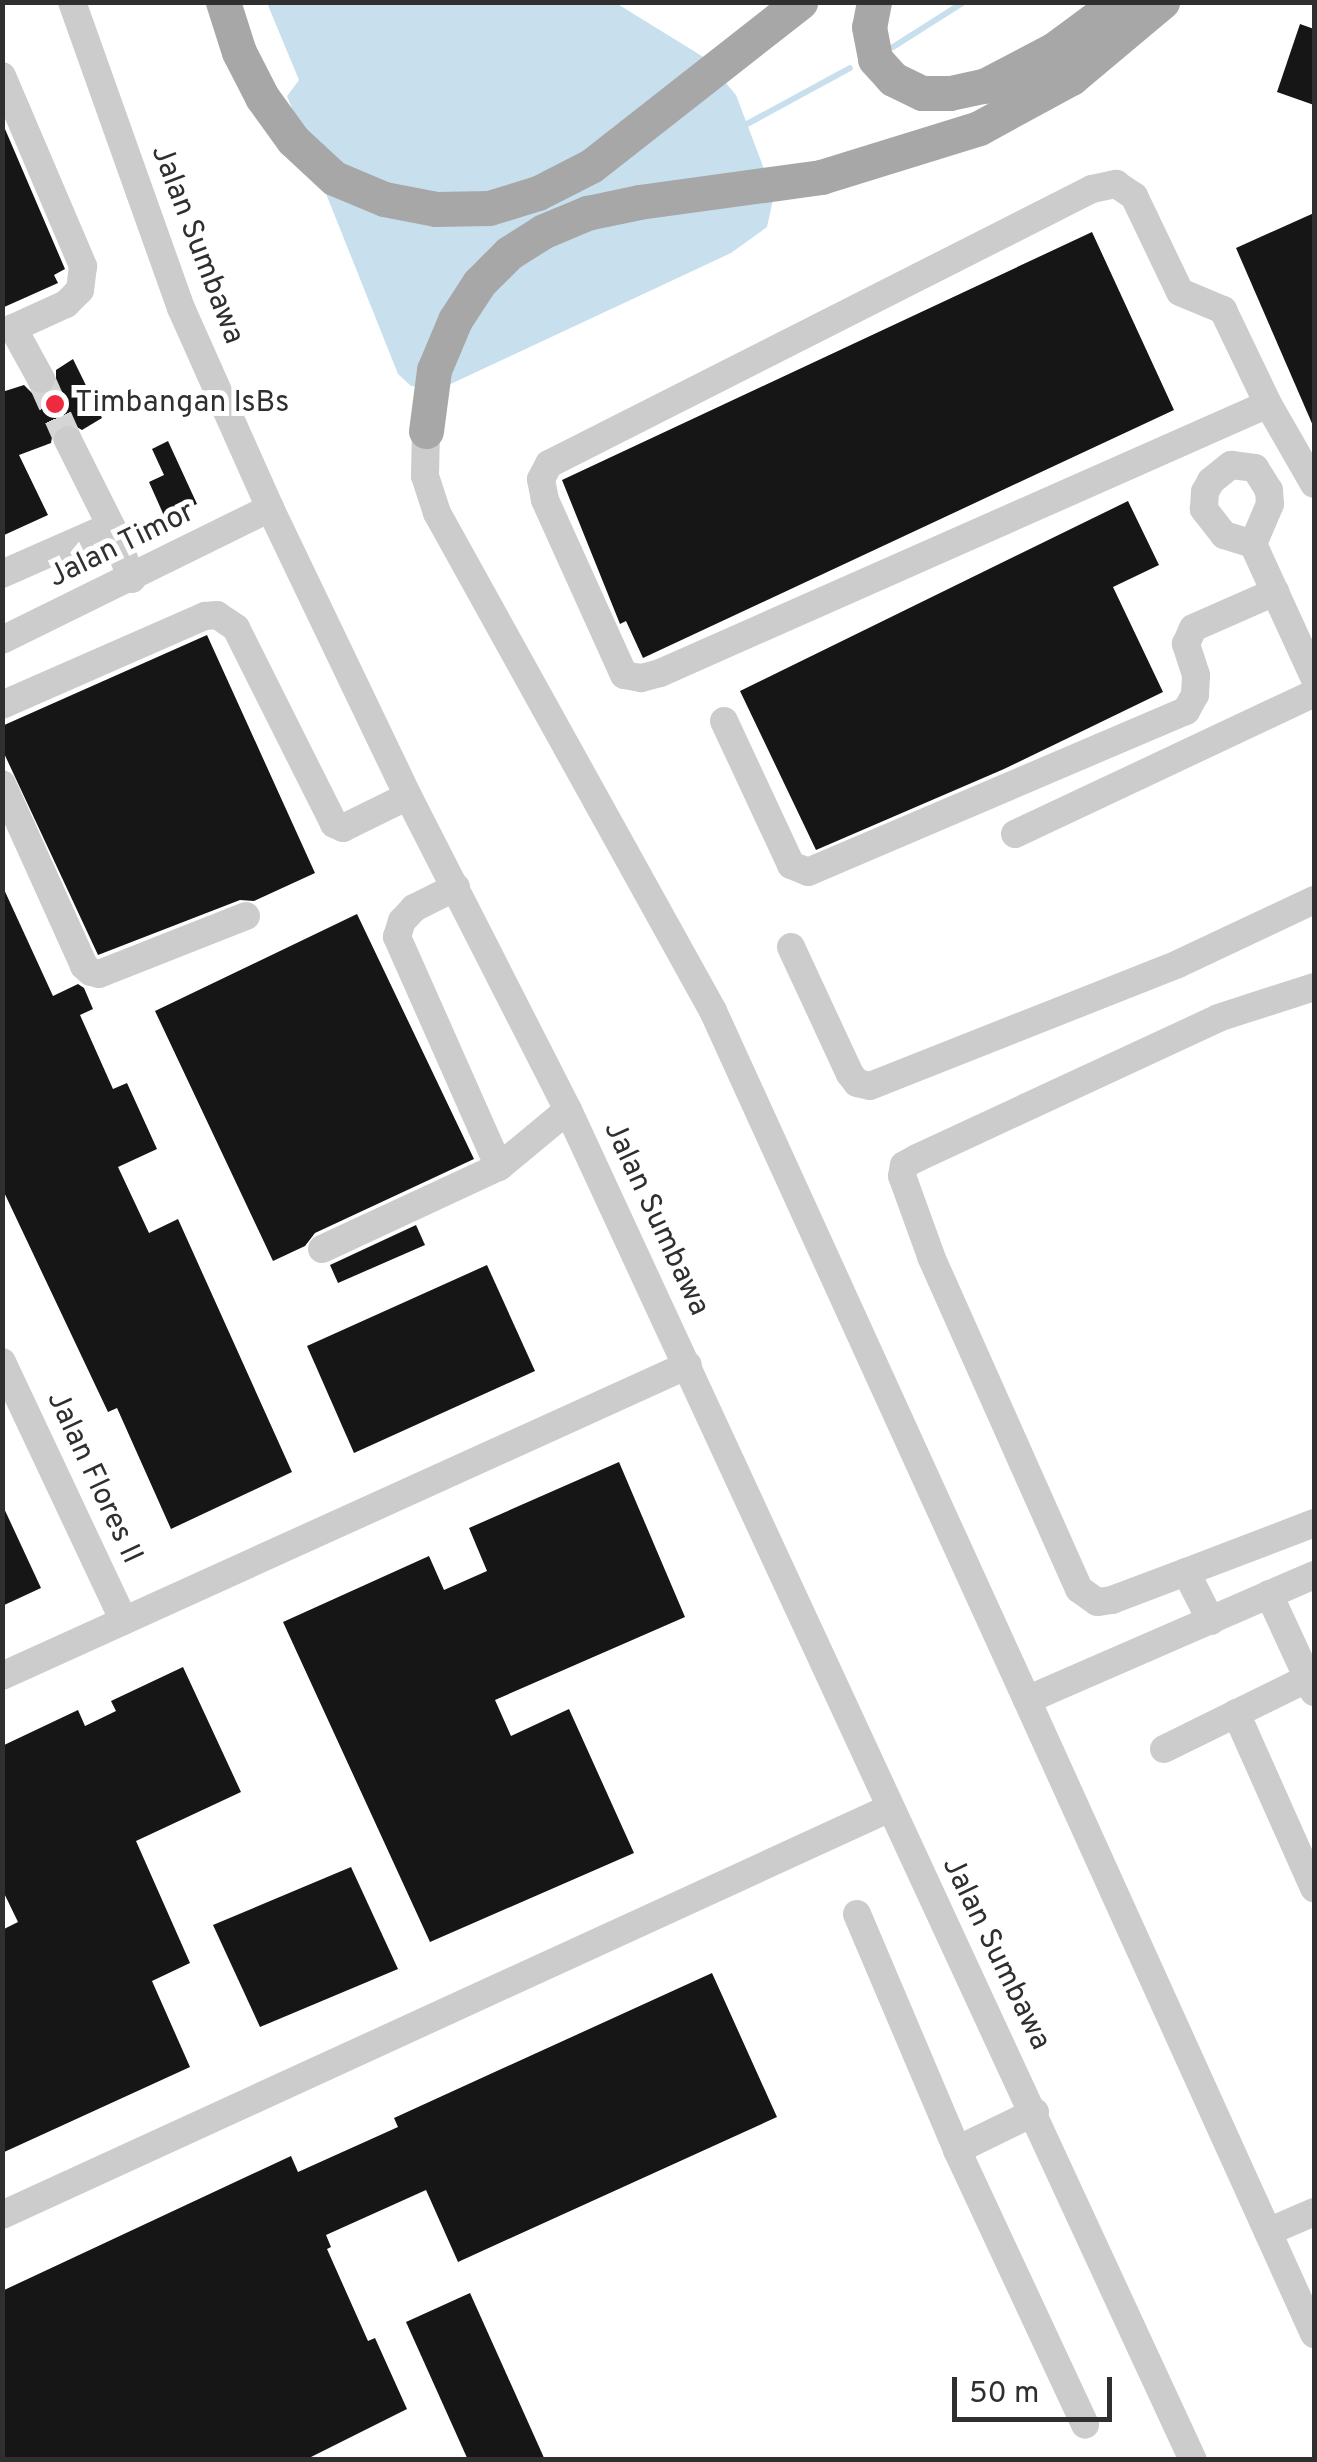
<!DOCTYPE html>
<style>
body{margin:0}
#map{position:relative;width:1317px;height:2462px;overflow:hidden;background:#fff;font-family:Overpass,sans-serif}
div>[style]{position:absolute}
.water>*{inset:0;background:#c8e0ee}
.stream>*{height:6px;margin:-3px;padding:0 3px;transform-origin:3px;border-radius:3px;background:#c8e0ee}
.building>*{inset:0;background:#161616}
.minor-tunnel>*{height:28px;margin-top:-14px;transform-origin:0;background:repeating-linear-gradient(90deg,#d5d5d5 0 28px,transparent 0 42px)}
.minor>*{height:28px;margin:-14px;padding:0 14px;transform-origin:14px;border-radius:14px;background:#ccc}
.major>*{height:35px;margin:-17.5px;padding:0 17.5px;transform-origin:17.5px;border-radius:17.5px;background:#a7a7a7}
.dots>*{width:28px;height:28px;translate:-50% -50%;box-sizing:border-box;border:5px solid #fff;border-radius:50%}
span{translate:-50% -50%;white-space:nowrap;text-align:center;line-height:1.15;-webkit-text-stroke:10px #fff;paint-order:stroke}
.street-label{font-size:30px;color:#2f2f2f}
.poi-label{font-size:30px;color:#2f2f2f}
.left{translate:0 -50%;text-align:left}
.frame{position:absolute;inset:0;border:5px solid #2f2f2f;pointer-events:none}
.scale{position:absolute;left:952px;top:2377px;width:160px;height:45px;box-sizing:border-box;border:5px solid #2f2f2f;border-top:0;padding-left:12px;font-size:30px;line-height:35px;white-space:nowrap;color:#2f2f2f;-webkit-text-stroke:8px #fff;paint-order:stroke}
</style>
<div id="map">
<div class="water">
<div style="clip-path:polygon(267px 3px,616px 3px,705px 58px,736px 95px,774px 195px,767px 227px,731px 253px,440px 389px,411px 386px,398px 374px,287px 96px,299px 80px)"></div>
</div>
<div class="stream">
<div style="left:893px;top:47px;width:84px;rotate:-32.4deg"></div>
<div style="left:747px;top:124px;width:117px;rotate:-28.5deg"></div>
</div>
<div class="building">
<div style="clip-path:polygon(1300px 24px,1314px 29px,1314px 105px,1277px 92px)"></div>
<div style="clip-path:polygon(2px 122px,65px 269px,54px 275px,58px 283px,2px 308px)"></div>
<div style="clip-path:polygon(1314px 213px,1314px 428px,1236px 248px)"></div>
<div style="clip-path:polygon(1092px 232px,1174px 410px,643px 658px,626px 621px,620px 624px,562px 480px)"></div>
<div style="clip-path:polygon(73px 359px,102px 418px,82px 430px,70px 423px,61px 424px,53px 431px,51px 443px,19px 455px,48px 515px,2px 536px,2px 392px,24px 385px,33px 394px,48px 395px,56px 387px,56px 370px)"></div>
<div style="clip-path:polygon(168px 441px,197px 504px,165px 518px,149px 482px,164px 475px,152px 449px)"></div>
<div style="clip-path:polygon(1128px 501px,1159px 565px,1113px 587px,1163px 692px,1004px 769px,816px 850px,740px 691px)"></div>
<div style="clip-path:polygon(207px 635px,315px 873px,254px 901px,240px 900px,98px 955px,2px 749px,2px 726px)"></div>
<div style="clip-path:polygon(2px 885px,53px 996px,78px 984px,84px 988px,93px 1009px,80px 1015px,113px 1089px,127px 1083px,157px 1149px,118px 1167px,149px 1233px,178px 1219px,292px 1472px,171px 1529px,117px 1408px,108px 1412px,2px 1188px)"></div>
<div style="clip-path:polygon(357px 914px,474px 1159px,315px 1233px,305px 1246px,273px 1261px,155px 1011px)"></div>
<div style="clip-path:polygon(416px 1225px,425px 1245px,338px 1283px,330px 1265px)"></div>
<div style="clip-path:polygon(487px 1265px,535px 1371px,354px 1453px,307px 1346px)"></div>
<div style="clip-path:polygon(619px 1462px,685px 1617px,495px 1700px,511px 1736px,569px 1709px,634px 1853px,430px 1942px,283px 1622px,429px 1556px,444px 1590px,487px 1571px,469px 1528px)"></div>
<div style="clip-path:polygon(2px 1504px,41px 1588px,2px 1606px)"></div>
<div style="clip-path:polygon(183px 1667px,241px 1792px,136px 1841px,190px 1963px,152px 1981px,190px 2067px,2px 2153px,2px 1930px,18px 1922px,2px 1889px,2px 1746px,78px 1710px,85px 1726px,116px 1711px,111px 1701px)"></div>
<div style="clip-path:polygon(351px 1867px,398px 1969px,260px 2027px,213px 1925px)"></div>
<div style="clip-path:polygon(712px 1973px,777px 2117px,458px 2262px,426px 2190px,326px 2235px,331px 2247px,327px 2249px,368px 2341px,375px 2338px,407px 2409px,305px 2460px,2px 2460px,2px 2291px,291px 2156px,298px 2172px,398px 2127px,394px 2118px)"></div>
<div style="clip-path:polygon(470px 2293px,545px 2460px,468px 2460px,406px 2322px)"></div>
</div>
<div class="minor-tunnel">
<div style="left:41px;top:379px;width:67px;rotate:66.1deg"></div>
</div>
<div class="minor">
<div style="left:72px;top:2px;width:325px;rotate:70.4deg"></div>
<div style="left:181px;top:308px;width:219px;rotate:66deg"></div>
<div style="left:270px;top:508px;width:319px;rotate:64.4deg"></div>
<div style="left:408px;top:796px;width:352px;rotate:63deg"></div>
<div style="left:568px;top:1110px;width:1488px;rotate:65.16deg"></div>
<div style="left:2px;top:76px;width:207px;rotate:66.9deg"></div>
<div style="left:83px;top:266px;width:24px;rotate:97deg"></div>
<div style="left:80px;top:290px;width:20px;rotate:135deg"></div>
<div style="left:66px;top:304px;width:58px;rotate:155.6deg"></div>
<div style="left:13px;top:328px;width:58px;rotate:61.2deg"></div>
<div style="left:1116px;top:184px;width:22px;rotate:34deg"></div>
<div style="left:1134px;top:196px;width:106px;rotate:64.4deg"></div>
<div style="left:1180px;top:292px;width:47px;rotate:22.7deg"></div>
<div style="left:1223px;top:310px;width:104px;rotate:64.4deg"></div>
<div style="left:1268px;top:404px;width:665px;rotate:156.13deg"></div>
<div style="left:660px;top:673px;width:20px;rotate:165deg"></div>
<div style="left:641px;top:678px;width:17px;rotate:-170deg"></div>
<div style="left:624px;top:675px;width:192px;rotate:-114.3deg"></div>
<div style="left:545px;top:500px;width:21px;rotate:-101deg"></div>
<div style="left:541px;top:479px;width:17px;rotate:-62deg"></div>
<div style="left:549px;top:464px;width:609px;rotate:-26.86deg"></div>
<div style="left:1092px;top:189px;width:25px;rotate:-12deg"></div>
<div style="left:1268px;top:404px;width:92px;rotate:60.1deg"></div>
<div style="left:426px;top:431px;width:45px;rotate:91.3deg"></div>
<div style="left:425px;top:476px;width:39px;rotate:72deg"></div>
<div style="left:437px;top:513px;width:569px;rotate:61deg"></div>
<div style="left:713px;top:1011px;width:757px;rotate:65.5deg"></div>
<div style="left:1231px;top:465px;width:24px;rotate:7deg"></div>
<div style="left:1255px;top:468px;width:26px;rotate:58deg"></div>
<div style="left:1269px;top:490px;width:14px;rotate:86deg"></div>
<div style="left:1270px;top:504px;width:43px;rotate:113deg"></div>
<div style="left:1253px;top:544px;width:30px;rotate:-163deg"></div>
<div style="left:1224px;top:535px;width:33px;rotate:-128deg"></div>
<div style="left:1204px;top:509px;width:17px;rotate:-87deg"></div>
<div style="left:1205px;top:492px;width:13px;rotate:-61deg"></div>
<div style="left:1211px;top:481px;width:26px;rotate:-39deg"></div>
<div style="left:111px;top:526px;width:57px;rotate:68.4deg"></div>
<div style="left:1253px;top:544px;width:146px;rotate:65.4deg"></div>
<div style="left:2px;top:574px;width:119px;rotate:-23.8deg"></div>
<div style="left:111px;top:526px;width:96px;rotate:-116.6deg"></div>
<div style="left:2px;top:640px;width:299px;rotate:-26.2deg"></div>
<div style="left:2px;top:705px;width:222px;rotate:-23.7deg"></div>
<div style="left:205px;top:616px;width:12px;rotate:-5deg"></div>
<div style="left:217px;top:615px;width:23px;rotate:34deg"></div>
<div style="left:236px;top:628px;width:219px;rotate:63.4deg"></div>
<div style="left:334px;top:824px;width:10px;rotate:24deg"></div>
<div style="left:343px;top:828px;width:72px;rotate:-26.2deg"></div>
<div style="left:724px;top:721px;width:159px;rotate:65deg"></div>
<div style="left:791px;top:865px;width:18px;rotate:22deg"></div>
<div style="left:808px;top:872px;width:411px;rotate:-23.1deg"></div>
<div style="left:1186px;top:711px;width:18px;rotate:-61deg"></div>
<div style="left:1195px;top:695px;width:20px;rotate:-87deg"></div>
<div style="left:1196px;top:675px;width:33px;rotate:-108deg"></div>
<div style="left:1186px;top:644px;width:17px;rotate:-66deg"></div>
<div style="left:1193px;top:628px;width:90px;rotate:-23.7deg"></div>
<div style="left:2px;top:784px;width:200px;rotate:65.7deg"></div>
<div style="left:84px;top:966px;width:9px;rotate:41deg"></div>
<div style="left:91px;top:972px;width:8px;rotate:14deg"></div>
<div style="left:99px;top:974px;width:158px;rotate:-21.5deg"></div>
<div style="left:1015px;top:834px;width:331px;rotate:-25.2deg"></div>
<div style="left:791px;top:947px;width:140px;rotate:65.1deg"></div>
<div style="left:850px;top:1074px;width:11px;rotate:52deg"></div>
<div style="left:857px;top:1083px;width:13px;rotate:13deg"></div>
<div style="left:870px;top:1086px;width:331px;rotate:-21.6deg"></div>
<div style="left:1178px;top:964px;width:150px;rotate:-25.2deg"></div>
<div style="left:499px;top:1167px;width:89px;rotate:-39.6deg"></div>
<div style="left:322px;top:1249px;width:195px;rotate:-24.9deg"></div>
<div style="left:499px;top:1167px;width:252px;rotate:-113.9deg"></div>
<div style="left:397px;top:937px;width:17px;rotate:-73deg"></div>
<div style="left:402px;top:921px;width:18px;rotate:-47deg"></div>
<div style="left:414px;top:908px;width:47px;rotate:-26.6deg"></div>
<div style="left:2px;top:1362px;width:286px;rotate:64.8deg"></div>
<div style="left:1186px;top:1572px;width:137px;rotate:-20.9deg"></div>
<div style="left:1314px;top:1575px;width:313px;rotate:156.5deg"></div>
<div style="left:1027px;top:1700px;width:696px;rotate:65.64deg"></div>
<div style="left:1269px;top:1594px;width:108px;rotate:65.3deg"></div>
<div style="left:1211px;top:1621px;width:55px;rotate:-117deg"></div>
<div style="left:1186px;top:1572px;width:79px;rotate:159.3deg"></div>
<div style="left:1112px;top:1600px;width:15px;rotate:172deg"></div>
<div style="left:1097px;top:1602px;width:22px;rotate:-144deg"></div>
<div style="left:1079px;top:1589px;width:364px;rotate:-114deg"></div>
<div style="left:931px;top:1256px;width:85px;rotate:-109.9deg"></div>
<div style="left:902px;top:1176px;width:11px;rotate:-80deg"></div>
<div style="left:904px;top:1165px;width:15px;rotate:-28deg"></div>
<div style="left:917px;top:1158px;width:332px;rotate:-24.9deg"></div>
<div style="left:1218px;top:1018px;width:101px;rotate:-17.9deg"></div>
<div style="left:2px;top:1676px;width:753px;rotate:-24.39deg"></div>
<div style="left:1236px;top:1713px;width:192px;rotate:66deg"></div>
<div style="left:1164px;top:1749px;width:161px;rotate:-26.2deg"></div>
<div style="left:857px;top:1914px;width:256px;rotate:67deg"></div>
<div style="left:1035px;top:2112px;width:87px;rotate:154deg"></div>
<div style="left:957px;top:2150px;width:303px;rotate:65deg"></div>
<div style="left:2px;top:2215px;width:975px;rotate:-24.62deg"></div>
<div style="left:1268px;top:2232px;width:50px;rotate:-23.5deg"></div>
</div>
<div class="major">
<div style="left:223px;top:2px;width:52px;rotate:72.3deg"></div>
<div style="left:239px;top:52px;width:51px;rotate:62.9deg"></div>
<div style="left:262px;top:97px;width:53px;rotate:54.2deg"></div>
<div style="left:293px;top:140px;width:56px;rotate:42.8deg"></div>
<div style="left:334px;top:178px;width:54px;rotate:22.8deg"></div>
<div style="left:384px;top:199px;width:53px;rotate:10.9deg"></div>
<div style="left:436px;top:209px;width:53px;rotate:-1.1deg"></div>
<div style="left:489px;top:208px;width:51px;rotate:-17deg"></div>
<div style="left:538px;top:193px;width:59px;rotate:-27deg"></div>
<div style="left:591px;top:166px;width:266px;rotate:-38.1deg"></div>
<div style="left:874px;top:2px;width:25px;rotate:101deg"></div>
<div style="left:869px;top:27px;width:33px;rotate:79deg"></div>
<div style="left:875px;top:59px;width:27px;rotate:48deg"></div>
<div style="left:893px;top:79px;width:32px;rotate:26deg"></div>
<div style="left:922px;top:93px;width:28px"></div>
<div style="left:950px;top:93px;width:35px;rotate:-12deg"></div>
<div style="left:984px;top:86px;width:78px;rotate:-27.6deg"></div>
<div style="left:1053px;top:50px;width:81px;rotate:-36.4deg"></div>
<div style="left:426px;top:431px;width:62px;rotate:-82.5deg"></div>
<div style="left:434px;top:370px;width:54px;rotate:-67.2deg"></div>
<div style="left:455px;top:320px;width:44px;rotate:-57deg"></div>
<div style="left:479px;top:283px;width:42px;rotate:-45deg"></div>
<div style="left:509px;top:253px;width:41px;rotate:-32.2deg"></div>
<div style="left:544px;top:231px;width:47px;rotate:-22.7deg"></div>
<div style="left:587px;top:213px;width:53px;rotate:-11.9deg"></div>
<div style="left:639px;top:202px;width:184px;rotate:-7.8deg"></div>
<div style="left:821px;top:177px;width:165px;rotate:-17.2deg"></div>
<div style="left:979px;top:128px;width:105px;rotate:-28.5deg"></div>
<div style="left:1071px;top:78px;width:119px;rotate:-39.9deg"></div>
</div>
<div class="dots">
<div style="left:55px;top:404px;background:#ee2a3e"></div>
</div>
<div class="street-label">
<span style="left:196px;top:245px;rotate:69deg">Jalan Sumbawa</span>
<span style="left:122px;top:546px;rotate:-26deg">Jalan Timor</span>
<span style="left:655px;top:1219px;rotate:65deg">Jalan Sumbawa</span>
<span style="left:93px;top:1478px;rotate:65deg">Jalan Flores II</span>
<span style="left:995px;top:1954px;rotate:64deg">Jalan Sumbawa</span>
</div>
<div class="poi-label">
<span class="left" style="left:75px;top:404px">Timbangan IsBs</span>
</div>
<div class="frame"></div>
<div class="scale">50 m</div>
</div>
